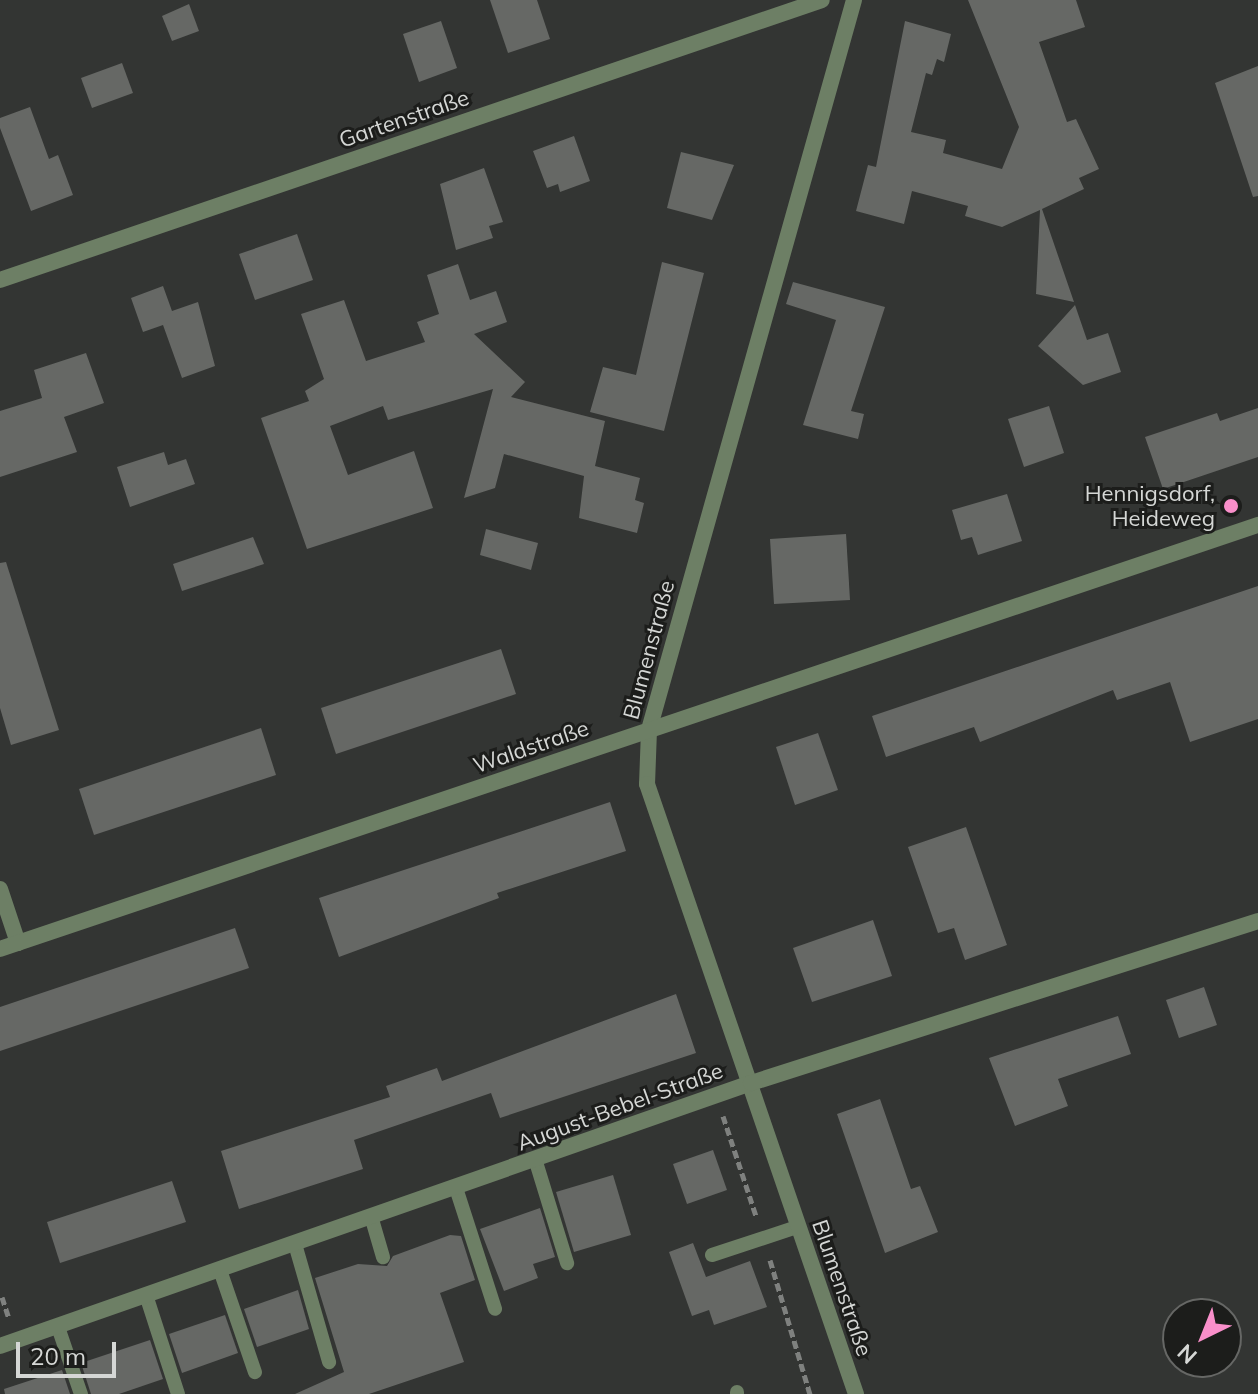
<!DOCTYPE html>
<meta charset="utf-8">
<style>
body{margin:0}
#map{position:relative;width:1258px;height:1394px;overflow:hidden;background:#333533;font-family:Mulish,sans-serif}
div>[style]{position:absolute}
.building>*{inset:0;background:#666865}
.path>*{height:5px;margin-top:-2.5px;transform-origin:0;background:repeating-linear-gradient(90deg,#7f817f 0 8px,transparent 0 12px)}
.lane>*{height:14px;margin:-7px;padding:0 7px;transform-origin:7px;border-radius:7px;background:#6d7f65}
.street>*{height:16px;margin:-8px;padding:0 8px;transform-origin:8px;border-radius:8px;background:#6d7f65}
.dots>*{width:22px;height:22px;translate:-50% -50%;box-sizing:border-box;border:4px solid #1c1d1b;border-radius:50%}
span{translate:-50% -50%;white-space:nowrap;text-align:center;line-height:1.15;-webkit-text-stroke:6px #1c1d1b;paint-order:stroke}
.street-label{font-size:22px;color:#d5d7d5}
.poi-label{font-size:22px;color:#d5d7d5}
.right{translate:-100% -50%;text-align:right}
.north{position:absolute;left:1162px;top:1298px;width:80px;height:80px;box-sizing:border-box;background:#1c1d1b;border:2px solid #666765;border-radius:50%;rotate:223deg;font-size:22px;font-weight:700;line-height:32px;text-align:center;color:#d5d7d5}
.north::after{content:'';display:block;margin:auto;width:28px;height:36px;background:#f98fca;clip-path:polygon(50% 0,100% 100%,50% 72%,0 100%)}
.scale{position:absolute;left:16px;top:1342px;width:100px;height:36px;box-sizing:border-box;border:4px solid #d5d7d5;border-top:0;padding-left:10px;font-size:24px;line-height:28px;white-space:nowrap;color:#d5d7d5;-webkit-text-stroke:6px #1c1d1b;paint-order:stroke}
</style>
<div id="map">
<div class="building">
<div style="clip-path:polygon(490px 0,537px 0,550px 39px,508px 53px)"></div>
<div style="clip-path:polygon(968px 0,1076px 0,1085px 27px,1039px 42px,1067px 122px,1076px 119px,1099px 169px,1079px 178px,1084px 189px,1042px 209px,1074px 302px,1036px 294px,1040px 210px,1002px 227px,965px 216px,968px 206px,912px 191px,904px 224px,856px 211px,868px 165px,876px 167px,905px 21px,951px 34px,944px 62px,937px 59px,932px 75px,926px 73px,911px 132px,946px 140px,943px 153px,1002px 169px,1019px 127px)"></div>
<div style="clip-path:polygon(189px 4px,199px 31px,172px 41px,162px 16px)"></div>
<div style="clip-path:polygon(441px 21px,457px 68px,419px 82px,403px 34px)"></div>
<div style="clip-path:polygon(122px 63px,133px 93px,92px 108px,81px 78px)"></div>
<div style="clip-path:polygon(1258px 66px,1258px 196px,1253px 197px,1215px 83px)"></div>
<div style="clip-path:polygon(30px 107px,49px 159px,58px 155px,73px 195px,31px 211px,0 128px,0 118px)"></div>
<div style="clip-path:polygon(574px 136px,590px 181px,560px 192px,558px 184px,547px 188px,533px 151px)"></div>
<div style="clip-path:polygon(681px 152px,734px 165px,712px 220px,667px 208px)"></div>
<div style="clip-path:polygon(484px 168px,503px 222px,489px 226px,493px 238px,456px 250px,440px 184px)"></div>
<div style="clip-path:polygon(297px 234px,313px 280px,255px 300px,239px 254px)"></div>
<div style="clip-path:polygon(662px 262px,704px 273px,664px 431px,590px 412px,603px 367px,636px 375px)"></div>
<div style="clip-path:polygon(458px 264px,470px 300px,496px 291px,507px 322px,474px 334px,525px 382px,511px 397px,605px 421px,595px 466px,640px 478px,635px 500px,644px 503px,637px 533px,579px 518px,584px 476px,504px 454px,495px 488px,464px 498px,493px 389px,388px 420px,383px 406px,330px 426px,348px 475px,414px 451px,433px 508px,307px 549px,261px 418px,309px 401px,305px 391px,324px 379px,301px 314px,344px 300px,366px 361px,425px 342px,417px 322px,439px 314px,427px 275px)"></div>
<div style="clip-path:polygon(793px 282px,885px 307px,851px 411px,864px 414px,858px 439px,803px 425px,836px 320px,786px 304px)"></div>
<div style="clip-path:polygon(163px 286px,172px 311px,198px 302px,215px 366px,182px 378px,163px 325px,143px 332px,131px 298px)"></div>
<div style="clip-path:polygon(1075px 305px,1087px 340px,1108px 333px,1121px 372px,1083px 385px,1038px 346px)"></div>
<div style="clip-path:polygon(86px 353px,104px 403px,64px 417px,77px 452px,0 477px,0 411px,42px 398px,34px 370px)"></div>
<div style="clip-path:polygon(1049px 406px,1064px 453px,1024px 467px,1008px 419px)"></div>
<div style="clip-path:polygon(1258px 408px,1258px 457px,1163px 489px,1145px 437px,1217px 413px,1220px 421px)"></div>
<div style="clip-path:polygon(164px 452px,168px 465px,186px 459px,195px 484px,130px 507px,117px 467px)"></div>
<div style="clip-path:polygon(1007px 494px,1022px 541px,978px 555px,972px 537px,961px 540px,952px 510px)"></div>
<div style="clip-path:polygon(486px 529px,538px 543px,531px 570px,480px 555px)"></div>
<div style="clip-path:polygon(846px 534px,850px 600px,774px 604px,770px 539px)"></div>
<div style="clip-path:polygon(253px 537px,264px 564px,182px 591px,173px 564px)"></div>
<div style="clip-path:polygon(6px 562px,59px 730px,11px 745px,0 708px,0 563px)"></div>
<div style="clip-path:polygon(1258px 586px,1258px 719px,1190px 742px,1170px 682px,1117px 700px,1113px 690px,980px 742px,974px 727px,886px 757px,872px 716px)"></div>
<div style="clip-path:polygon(501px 649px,516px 694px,336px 754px,321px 708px)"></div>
<div style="clip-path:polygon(261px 728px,276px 775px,94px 835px,79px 789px)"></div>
<div style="clip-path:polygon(818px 733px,838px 790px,795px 805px,776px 747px)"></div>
<div style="clip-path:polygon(610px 802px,626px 851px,497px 893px,499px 898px,339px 957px,319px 898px)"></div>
<div style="clip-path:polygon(966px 827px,1007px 945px,965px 960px,954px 928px,938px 933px,908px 847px)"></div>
<div style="clip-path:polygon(873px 920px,892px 976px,812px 1002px,793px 948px)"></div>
<div style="clip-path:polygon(235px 928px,249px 968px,0 1051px,0 1007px)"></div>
<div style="clip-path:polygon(1204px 987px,1217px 1025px,1179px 1038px,1166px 1000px)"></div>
<div style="clip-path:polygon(676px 994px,696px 1053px,500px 1118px,491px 1093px,354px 1140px,363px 1169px,239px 1209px,221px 1151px,390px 1097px,386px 1086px,437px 1068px,442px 1081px)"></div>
<div style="clip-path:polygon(1118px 1016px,1131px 1054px,1058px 1079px,1068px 1106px,1015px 1126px,989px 1058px)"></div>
<div style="clip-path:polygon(880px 1099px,911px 1189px,920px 1186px,938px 1232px,885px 1253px,837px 1114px)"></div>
<div style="clip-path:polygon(713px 1150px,727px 1190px,687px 1204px,673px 1164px)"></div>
<div style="clip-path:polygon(613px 1175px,631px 1235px,574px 1252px,556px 1192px)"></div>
<div style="clip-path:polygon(172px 1181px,186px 1222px,60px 1263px,47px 1222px)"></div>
<div style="clip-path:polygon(540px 1208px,555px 1257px,533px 1264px,538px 1278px,504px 1291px,480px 1229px)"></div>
<div style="clip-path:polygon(450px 1235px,461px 1236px,475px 1280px,440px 1293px,464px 1362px,369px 1394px,295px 1394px,344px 1372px,315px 1278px,358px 1264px,387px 1266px,393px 1256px)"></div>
<div style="clip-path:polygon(693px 1243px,706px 1277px,750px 1261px,767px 1307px,714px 1325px,709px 1310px,692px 1316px,669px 1252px)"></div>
<div style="clip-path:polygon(298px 1290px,309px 1329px,257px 1347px,244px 1309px)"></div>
<div style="clip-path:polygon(225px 1315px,238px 1353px,182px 1373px,169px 1334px)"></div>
<div style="clip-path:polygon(150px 1340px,163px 1379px,119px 1394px,91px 1394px,81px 1363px)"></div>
<div style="clip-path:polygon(62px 1370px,70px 1394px,5px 1394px,4px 1389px)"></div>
</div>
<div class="path">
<div style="left:723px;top:1116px;width:105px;rotate:71.7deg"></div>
<div style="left:770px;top:1260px;width:140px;rotate:73.4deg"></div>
<div style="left:2px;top:1297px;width:23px;rotate:72deg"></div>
</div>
<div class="lane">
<div style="left:536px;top:1162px;width:106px;rotate:72.9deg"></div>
<div style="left:456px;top:1188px;width:127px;rotate:72.1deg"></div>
<div style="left:371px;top:1216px;width:43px;rotate:73.7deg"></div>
<div style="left:295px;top:1244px;width:123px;rotate:73.9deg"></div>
<div style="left:712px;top:1255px;width:89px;rotate:-18.2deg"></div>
<div style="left:220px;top:1270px;width:108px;rotate:71.1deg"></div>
<div style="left:146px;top:1295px;width:104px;rotate:72.1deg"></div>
<div style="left:58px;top:1327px;width:71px;rotate:71.1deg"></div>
<div style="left:737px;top:1392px;width:2px;rotate:90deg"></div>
</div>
<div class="street">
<div style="left:854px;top:0;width:758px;rotate:105.69deg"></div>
<div style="left:649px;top:730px;width:54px;rotate:92.1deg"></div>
<div style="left:647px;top:784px;width:645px;rotate:71.09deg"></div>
<div style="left:0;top:280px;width:868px;rotate:-18.81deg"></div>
<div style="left:0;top:889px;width:57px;rotate:71.6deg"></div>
<div style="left:0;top:949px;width:1328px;rotate:-18.63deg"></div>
<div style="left:0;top:1346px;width:796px;rotate:-19.3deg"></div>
<div style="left:751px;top:1083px;width:532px;rotate:-17.72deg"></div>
</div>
<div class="dots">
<div style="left:1231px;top:506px;background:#f98fca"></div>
</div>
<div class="street-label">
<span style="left:404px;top:119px;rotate:-19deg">Gartenstraße</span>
<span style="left:649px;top:650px;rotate:-75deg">Blumenstraße</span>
<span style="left:531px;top:747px;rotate:-19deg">Waldstraße</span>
<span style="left:620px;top:1107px;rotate:-20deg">August-Bebel-Straße</span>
<span style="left:842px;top:1288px;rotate:71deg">Blumenstraße</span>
</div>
<div class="poi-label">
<span class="right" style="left:1215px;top:506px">Hennigsdorf,<br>Heideweg</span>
</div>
<div class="north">N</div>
<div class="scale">20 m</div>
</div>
